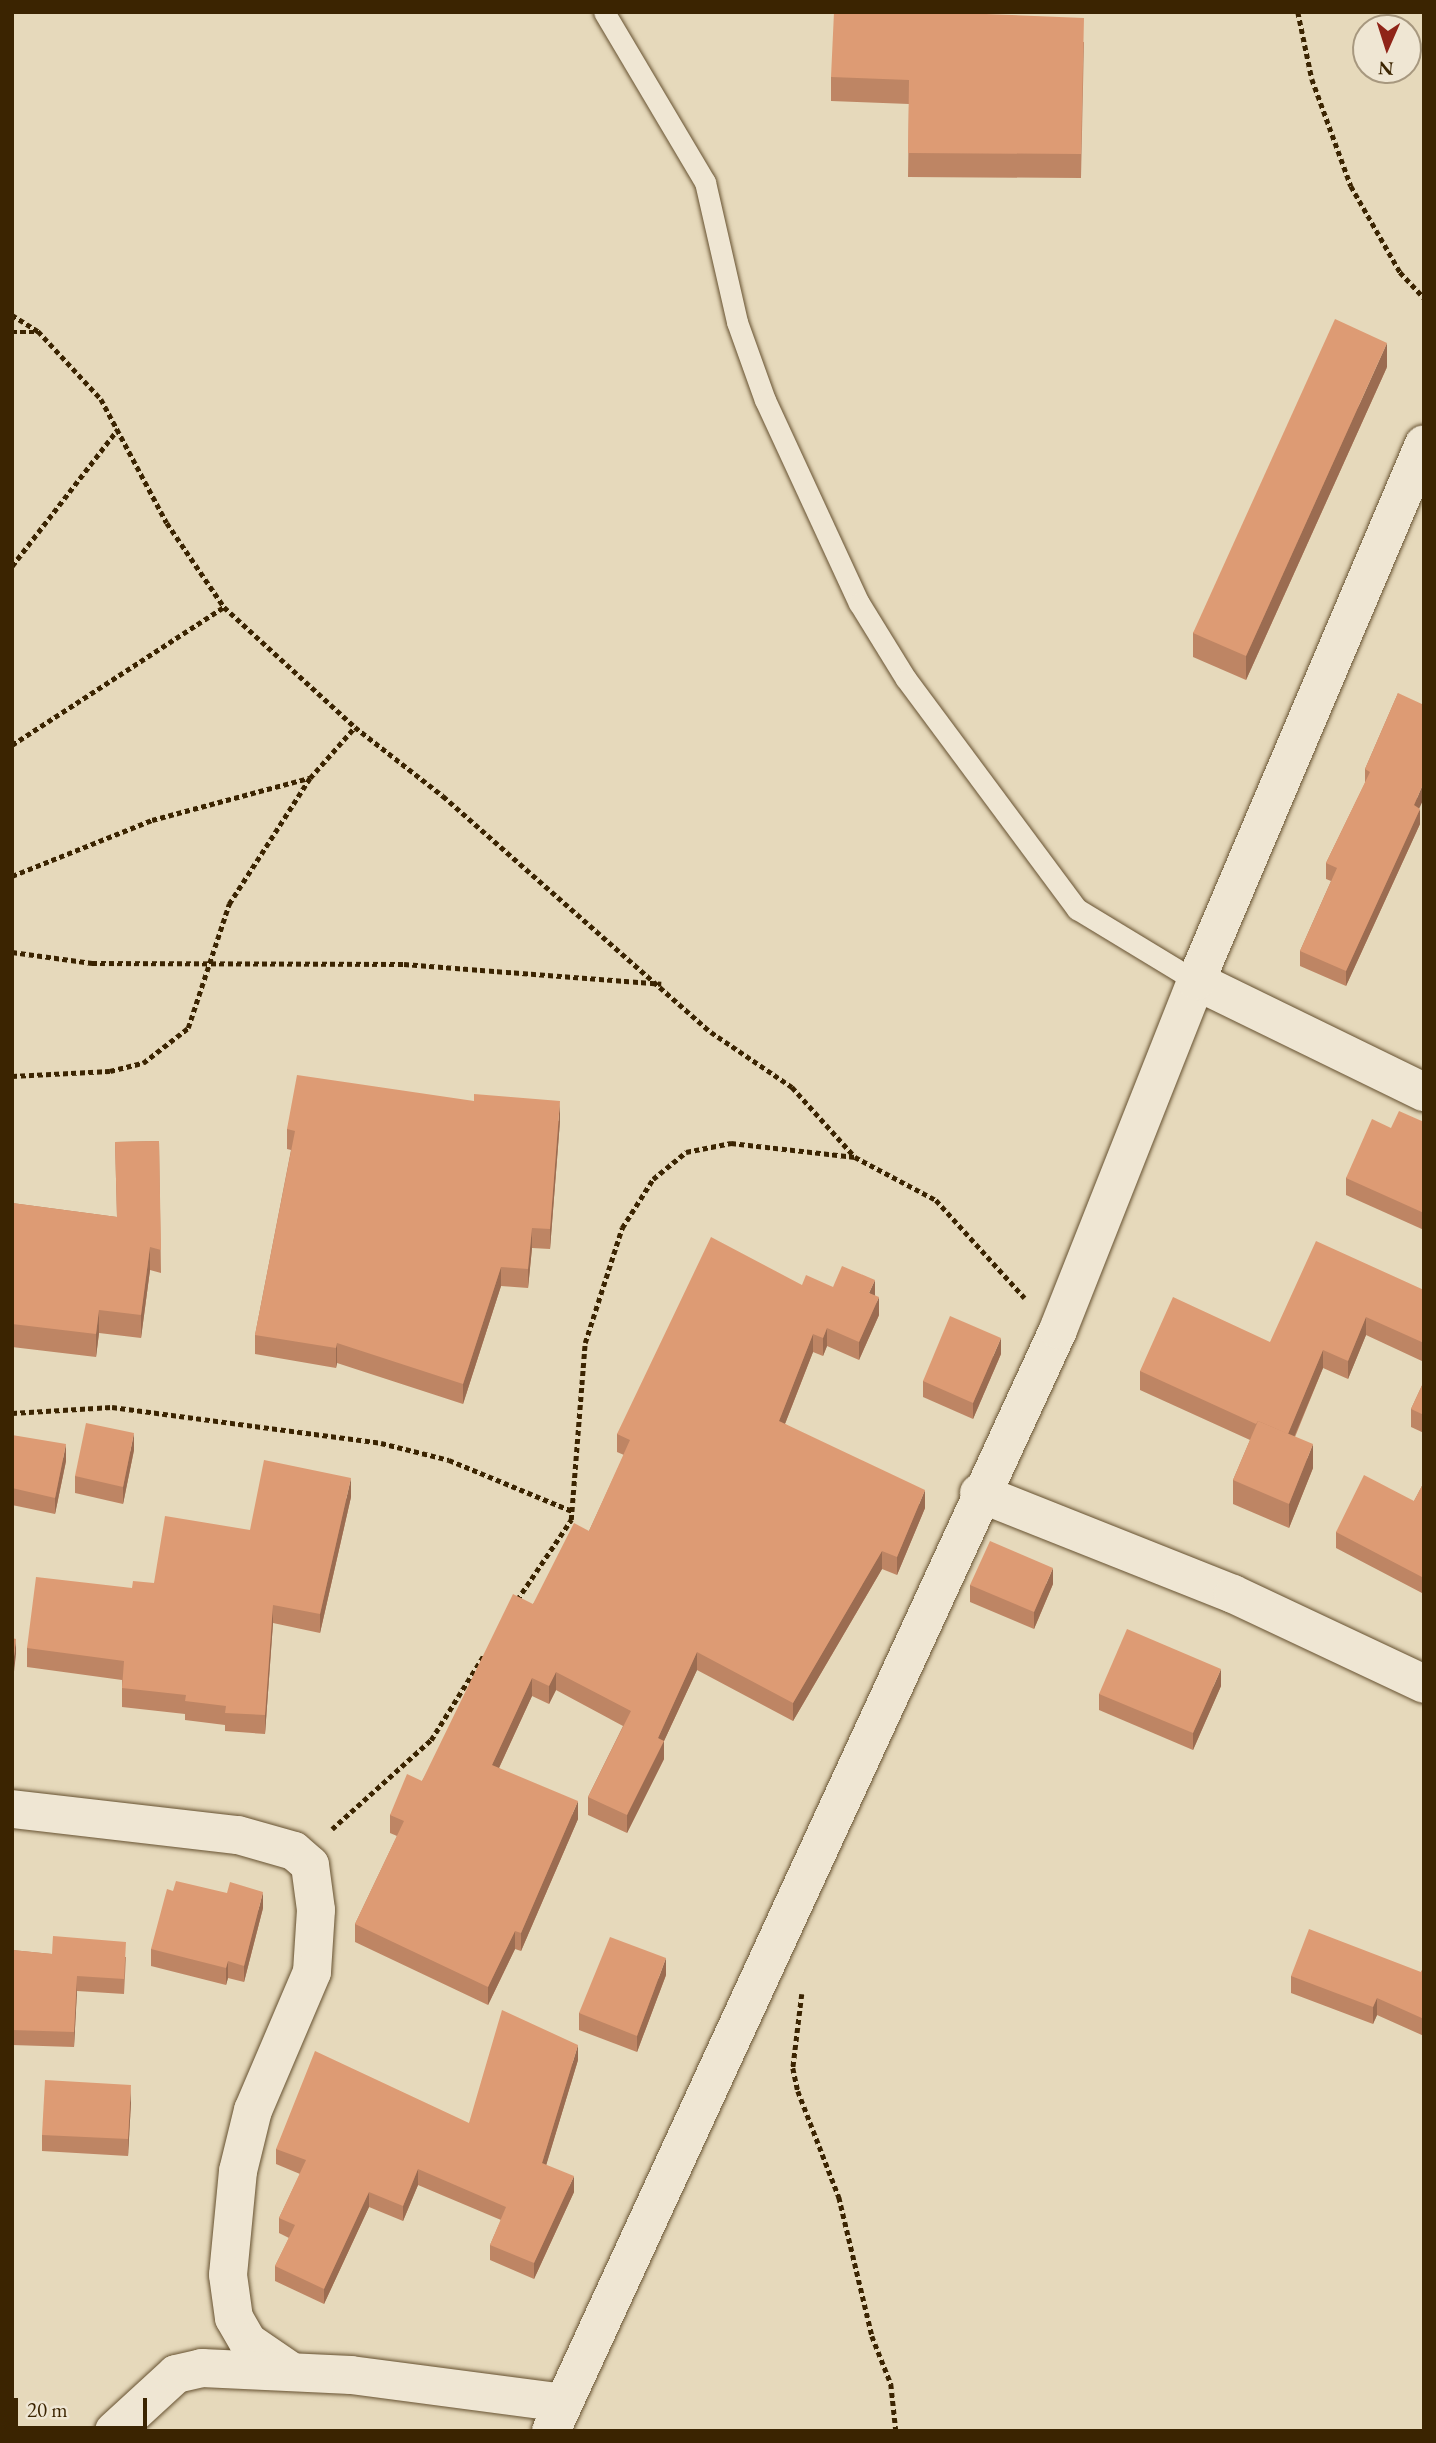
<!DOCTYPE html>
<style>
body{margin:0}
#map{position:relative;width:1436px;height:2443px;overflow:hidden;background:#e6d9bb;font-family:"EB Garamond",serif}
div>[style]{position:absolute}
.path>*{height:4.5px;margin-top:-2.25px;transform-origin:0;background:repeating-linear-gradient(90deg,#3b2401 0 5px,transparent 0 8.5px)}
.roads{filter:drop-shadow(0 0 2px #665130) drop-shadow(0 0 2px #665130)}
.service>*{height:21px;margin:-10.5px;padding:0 10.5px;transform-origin:10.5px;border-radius:10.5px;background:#efe6d3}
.minor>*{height:38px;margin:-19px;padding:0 19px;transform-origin:19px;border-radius:19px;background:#efe6d3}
.secondary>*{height:38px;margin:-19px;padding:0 19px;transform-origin:19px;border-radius:19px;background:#efe6d3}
.wall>*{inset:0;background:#be8564}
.shaded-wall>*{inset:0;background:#9b6c51}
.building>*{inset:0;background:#dd9b74}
span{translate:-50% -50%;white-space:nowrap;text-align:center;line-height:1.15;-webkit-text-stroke:5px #efe6d3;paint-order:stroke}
.frame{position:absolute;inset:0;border:14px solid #3b2401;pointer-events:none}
.north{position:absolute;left:1352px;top:14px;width:70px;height:70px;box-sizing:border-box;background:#efe6d3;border:2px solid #a7987f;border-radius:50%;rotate:183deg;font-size:19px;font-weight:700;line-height:28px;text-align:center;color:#3b2401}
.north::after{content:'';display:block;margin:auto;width:24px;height:32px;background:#8f2418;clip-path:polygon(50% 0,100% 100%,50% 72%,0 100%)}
.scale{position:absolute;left:14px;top:2398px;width:133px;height:32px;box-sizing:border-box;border:4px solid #3b2401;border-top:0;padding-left:9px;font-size:21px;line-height:24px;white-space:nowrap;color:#3b2401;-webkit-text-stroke:5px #efe6d3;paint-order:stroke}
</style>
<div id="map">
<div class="path">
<div style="left:1298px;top:12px;width:68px;rotate:78.2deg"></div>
<div style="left:1312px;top:79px;width:114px;rotate:70deg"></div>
<div style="left:1351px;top:186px;width:99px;rotate:60.3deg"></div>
<div style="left:1400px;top:272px;width:35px;rotate:47deg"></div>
<div style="left:12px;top:315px;width:31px;rotate:32deg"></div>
<div style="left:38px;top:331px;width:93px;rotate:47.2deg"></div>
<div style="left:101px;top:399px;width:140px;rotate:62deg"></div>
<div style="left:167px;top:523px;width:102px;rotate:55.8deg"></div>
<div style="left:224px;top:607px;width:178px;rotate:42.5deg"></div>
<div style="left:355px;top:727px;width:112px;rotate:38.1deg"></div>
<div style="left:443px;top:796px;width:357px;rotate:41.4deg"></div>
<div style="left:711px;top:1032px;width:98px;rotate:34.2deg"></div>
<div style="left:792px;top:1087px;width:94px;rotate:48deg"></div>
<div style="left:855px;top:1157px;width:92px;rotate:28deg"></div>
<div style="left:936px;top:1200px;width:132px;rotate:47.8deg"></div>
<div style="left:12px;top:332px;width:26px"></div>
<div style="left:12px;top:566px;width:173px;rotate:-52.3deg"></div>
<div style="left:12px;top:745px;width:253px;rotate:-33.1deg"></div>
<div style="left:12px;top:876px;width:151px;rotate:-21.8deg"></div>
<div style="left:152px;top:820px;width:163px;rotate:-15deg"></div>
<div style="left:12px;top:952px;width:81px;rotate:7.8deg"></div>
<div style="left:92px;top:963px;width:312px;rotate:0.2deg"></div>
<div style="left:404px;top:964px;width:258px;rotate:4.4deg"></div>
<div style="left:12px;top:1076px;width:98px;rotate:-2.9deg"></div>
<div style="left:110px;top:1071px;width:34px;rotate:-14deg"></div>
<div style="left:143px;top:1063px;width:57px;rotate:-37.9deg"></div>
<div style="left:188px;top:1028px;width:131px;rotate:-71.7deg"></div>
<div style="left:229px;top:904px;width:150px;rotate:-57.3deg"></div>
<div style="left:310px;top:778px;width:68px;rotate:-48.6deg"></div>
<div style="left:12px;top:1413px;width:100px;rotate:-3.4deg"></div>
<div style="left:112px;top:1407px;width:271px;rotate:7.6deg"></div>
<div style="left:381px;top:1443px;width:70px;rotate:14deg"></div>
<div style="left:449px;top:1460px;width:133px;rotate:22.5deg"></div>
<div style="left:517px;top:1600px;width:97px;rotate:-56deg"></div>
<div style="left:571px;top:1520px;width:178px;rotate:-85.5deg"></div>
<div style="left:585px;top:1343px;width:121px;rotate:-72.2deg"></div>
<div style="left:622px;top:1228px;width:58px;rotate:-57.7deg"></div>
<div style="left:653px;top:1179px;width:43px;rotate:-39.3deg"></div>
<div style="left:686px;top:1152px;width:46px;rotate:-11.3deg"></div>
<div style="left:731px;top:1143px;width:125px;rotate:6.4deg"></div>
<div style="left:332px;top:1829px;width:133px;rotate:-42deg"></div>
<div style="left:431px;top:1740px;width:100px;rotate:-58.1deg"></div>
<div style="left:802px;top:1994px;width:75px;rotate:96.9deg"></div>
<div style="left:793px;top:2068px;width:24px;rotate:78deg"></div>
<div style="left:798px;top:2091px;width:114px;rotate:68.9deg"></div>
<div style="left:839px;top:2197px;width:143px;rotate:76.6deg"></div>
<div style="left:872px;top:2336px;width:52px;rotate:68.4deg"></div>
<div style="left:891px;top:2384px;width:47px;rotate:83.9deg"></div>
</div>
<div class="roads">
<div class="service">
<div style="left:604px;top:12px;width:198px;rotate:59.3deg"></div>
<div style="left:705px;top:182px;width:144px;rotate:77.1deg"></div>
<div style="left:737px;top:322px;width:83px;rotate:70.3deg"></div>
<div style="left:765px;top:400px;width:224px;rotate:65.2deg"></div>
<div style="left:859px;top:603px;width:89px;rotate:58.3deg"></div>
<div style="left:906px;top:679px;width:287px;rotate:53.4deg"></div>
<div style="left:1077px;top:909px;width:139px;rotate:31.2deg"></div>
</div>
<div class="minor">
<div style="left:1196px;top:981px;width:254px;rotate:26deg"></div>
<div style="left:979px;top:1493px;width:273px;rotate:21.7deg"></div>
<div style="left:1233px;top:1594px;width:211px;rotate:25.2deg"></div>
<div style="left:12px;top:1809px;width:227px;rotate:6.6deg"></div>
<div style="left:238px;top:1835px;width:58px;rotate:15.9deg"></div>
<div style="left:294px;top:1851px;width:21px;rotate:41deg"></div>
<div style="left:310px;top:1865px;width:45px;rotate:82.4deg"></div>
<div style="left:316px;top:1910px;width:62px;rotate:93.7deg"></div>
<div style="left:312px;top:1972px;width:150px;rotate:113.1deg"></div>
<div style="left:253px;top:2110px;width:63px;rotate:103.8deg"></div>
<div style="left:238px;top:2171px;width:104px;rotate:95.5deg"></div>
<div style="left:228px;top:2275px;width:43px;rotate:82.1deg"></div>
<div style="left:234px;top:2318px;width:28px;rotate:60deg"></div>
<div style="left:248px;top:2342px;width:50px;rotate:34.3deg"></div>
<div style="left:114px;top:2431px;width:84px;rotate:-42.6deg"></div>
<div style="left:176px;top:2374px;width:27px;rotate:-13deg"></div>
<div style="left:202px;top:2368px;width:149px;rotate:2.7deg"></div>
<div style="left:351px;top:2375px;width:214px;rotate:7.5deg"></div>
</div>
<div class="secondary">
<div style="left:551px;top:2431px;width:1212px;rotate:-65.27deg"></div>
<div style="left:1058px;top:1330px;width:375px;rotate:-68.4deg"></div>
<div style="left:1196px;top:981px;width:583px;rotate:-66.99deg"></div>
</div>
</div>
<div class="wall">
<div style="clip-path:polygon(1084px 42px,1081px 178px,908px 177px,909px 104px,831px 101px,831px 77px)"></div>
<div style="clip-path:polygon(1387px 367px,1246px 680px,1193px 657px,1193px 633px)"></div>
<div style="clip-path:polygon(1398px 693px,1419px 808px,1420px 824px,1346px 986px,1300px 966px,1300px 951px,1331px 881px,1326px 879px,1326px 863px,1365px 783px,1365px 769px)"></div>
<div style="clip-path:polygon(560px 1121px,550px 1249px,532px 1248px,528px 1288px,501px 1286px,463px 1404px,337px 1363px,336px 1368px,255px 1354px,255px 1335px,291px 1150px,287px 1149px,287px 1129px)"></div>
<div style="clip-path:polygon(1424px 1122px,1424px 1230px,1346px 1195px,1346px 1178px,1391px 1128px)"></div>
<div style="clip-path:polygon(159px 1141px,161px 1273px,150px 1270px,141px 1338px,99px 1333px,96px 1357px,12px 1347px,12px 1203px,117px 1217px,115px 1142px)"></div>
<div style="clip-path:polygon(802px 1285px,833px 1287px,875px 1295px,879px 1315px,859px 1360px,827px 1346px,823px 1356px,813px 1352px,785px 1424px,925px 1508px,897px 1575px,882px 1569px,793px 1721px,697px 1670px,664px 1741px,664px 1759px,627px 1833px,588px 1815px,588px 1797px,623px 1726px,556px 1690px,549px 1704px,532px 1696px,499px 1768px,578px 1819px,521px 1951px,515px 1949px,488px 2005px,355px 1942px,355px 1924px,397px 1836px,390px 1833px,390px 1815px,422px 1781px,533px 1604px,589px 1531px,624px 1455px,617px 1452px,617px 1434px)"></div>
<div style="clip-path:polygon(1424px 1290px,1424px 1362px,1366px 1335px,1348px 1379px,1323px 1368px,1295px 1437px,1313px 1468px,1289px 1528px,1233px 1504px,1233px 1480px,1250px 1440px,1140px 1390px,1140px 1371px,1270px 1342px)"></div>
<div style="clip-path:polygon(1001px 1354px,973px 1419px,923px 1397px,923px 1381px)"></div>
<div style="clip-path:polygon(1424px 1381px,1424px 1433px,1411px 1427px,1411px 1409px)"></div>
<div style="clip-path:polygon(12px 1435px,66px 1461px,55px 1514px,12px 1505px)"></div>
<div style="clip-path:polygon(134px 1450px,123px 1504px,75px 1493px,75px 1476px)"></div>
<div style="clip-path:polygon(1424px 1482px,1422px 1593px,1336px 1548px,1336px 1532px,1414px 1501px)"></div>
<div style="clip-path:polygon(351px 1497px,320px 1633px,273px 1623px,265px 1734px,225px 1731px,225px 1725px,185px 1720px,185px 1714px,122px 1707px,122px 1680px,27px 1667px,27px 1648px,132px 1588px,154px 1583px,250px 1530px)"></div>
<div style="clip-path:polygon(1053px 1584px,1034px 1629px,970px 1602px,970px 1585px)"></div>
<div style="clip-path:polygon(1221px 1686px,1193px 1750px,1099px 1710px,1099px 1694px)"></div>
<div style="clip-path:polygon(263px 1908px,244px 1982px,228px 1978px,226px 1985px,151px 1966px,151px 1949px)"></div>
<div style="clip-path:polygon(12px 1950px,52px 1954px,126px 1957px,124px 1994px,77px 1991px,74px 2047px,12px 2045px)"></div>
<div style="clip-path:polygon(1424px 1966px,1424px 2036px,1377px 2015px,1373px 2024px,1291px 1993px,1291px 1976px,1421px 1972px)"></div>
<div style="clip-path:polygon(666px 1975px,637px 2052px,579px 2030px,579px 2013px)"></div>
<div style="clip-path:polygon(578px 2060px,546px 2165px,574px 2192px,534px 2279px,490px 2260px,490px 2245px,501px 2220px,418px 2185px,403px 2221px,369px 2207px,324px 2304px,275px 2281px,275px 2266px,289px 2238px,279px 2233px,279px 2218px,300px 2174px,276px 2164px,276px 2149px,469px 2123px)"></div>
<div style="clip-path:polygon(131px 2102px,128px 2156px,42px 2151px,42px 2135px)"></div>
</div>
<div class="shaded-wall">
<div style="clip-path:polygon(1387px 343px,1387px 367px,1246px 680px,1246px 656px)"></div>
<div style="clip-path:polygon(1424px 782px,1424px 798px,1414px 820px,1414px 805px)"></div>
<div style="clip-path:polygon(1420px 809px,1420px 824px,1346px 986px,1346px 971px)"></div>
<div style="clip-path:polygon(560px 1101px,560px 1121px,550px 1249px,550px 1229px)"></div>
<div style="clip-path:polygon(532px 1228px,532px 1248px,528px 1288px,528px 1269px)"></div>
<div style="clip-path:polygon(150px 1247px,150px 1270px,141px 1338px,141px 1315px)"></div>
<div style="clip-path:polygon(501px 1267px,501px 1286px,463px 1404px,463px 1384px)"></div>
<div style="clip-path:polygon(875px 1280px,875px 1298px,869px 1293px)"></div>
<div style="clip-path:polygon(879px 1297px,879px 1315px,859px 1360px,859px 1342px)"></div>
<div style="clip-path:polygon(99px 1310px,99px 1333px,96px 1357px,96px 1334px)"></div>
<div style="clip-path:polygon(1366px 1317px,1366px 1335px,1348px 1379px,1348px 1361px)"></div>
<div style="clip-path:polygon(827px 1328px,827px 1346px,823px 1356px,823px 1338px)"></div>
<div style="clip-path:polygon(813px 1334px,813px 1352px,779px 1439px,779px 1421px)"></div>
<div style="clip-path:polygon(1001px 1338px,1001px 1354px,973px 1419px,973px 1403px)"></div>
<div style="clip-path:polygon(337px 1343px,337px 1363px,336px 1368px,336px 1348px)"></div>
<div style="clip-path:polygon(1323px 1350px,1323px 1368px,1286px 1456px,1286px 1438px)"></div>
<div style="clip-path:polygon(134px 1433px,134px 1450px,123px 1504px,123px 1487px)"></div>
<div style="clip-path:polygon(66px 1444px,66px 1461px,55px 1514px,55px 1498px)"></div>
<div style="clip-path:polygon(1313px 1444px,1313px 1468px,1289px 1528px,1289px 1504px)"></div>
<div style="clip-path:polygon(351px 1478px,351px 1497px,320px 1633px,320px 1614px)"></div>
<div style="clip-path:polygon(925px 1490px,925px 1508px,897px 1575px,897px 1557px)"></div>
<div style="clip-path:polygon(882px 1551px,882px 1569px,793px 1721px,793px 1703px)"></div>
<div style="clip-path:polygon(1053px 1568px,1053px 1584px,1034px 1629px,1034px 1612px)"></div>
<div style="clip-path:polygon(1424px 1573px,1424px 1590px,1422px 1593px,1422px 1577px)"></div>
<div style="clip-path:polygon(273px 1605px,273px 1623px,265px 1734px,265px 1715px)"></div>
<div style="clip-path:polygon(16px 1639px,16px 1654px,12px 1689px,12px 1674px)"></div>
<div style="clip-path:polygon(697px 1652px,697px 1670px,664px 1741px,664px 1759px,627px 1833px,627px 1815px,658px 1738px)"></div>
<div style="clip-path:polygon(1221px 1669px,1221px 1686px,1193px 1750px,1193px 1733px)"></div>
<div style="clip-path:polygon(556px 1672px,556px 1690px,549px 1704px,549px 1686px)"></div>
<div style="clip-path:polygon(532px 1678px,532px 1696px,492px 1783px,492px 1765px)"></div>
<div style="clip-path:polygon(578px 1801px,578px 1819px,521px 1951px,521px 1933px)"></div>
<div style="clip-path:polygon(263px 1892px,263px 1908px,244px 1982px,244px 1966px)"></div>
<div style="clip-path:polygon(515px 1931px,515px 1949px,488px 2005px,488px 1987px)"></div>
<div style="clip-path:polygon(666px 1958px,666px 1975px,637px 2052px,637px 2036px)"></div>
<div style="clip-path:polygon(228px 1961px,228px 1978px,226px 1985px,226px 1968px)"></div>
<div style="clip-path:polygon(77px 1976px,77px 1991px,74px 2047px,74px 2032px)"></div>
<div style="clip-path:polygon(1377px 1998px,1377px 2015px,1373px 2024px,1373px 2007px)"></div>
<div style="clip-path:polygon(578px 2045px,578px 2060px,542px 2179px,542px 2163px)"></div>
<div style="clip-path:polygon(131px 2085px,131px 2102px,128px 2156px,128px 2139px)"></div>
<div style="clip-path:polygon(418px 2169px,418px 2185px,403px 2221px,403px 2206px)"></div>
<div style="clip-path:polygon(574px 2176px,574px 2192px,534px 2279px,534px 2263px)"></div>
<div style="clip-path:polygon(369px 2192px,369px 2207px,324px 2304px,324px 2289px)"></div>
</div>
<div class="building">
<div style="clip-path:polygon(834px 12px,935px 12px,1084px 18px,1081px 154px,908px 153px,909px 80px,831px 77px)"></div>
<div style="clip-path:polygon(1335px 319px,1387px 343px,1246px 656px,1193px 633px)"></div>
<div style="clip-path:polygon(1398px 693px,1424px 705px,1424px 782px,1414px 805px,1420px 809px,1346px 971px,1300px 951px,1337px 868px,1326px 863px,1370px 772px,1365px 769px)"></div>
<div style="clip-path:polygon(297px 1075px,474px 1101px,474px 1094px,560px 1101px,550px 1229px,532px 1228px,528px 1269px,501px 1267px,463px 1384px,337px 1343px,336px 1348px,255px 1335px,295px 1131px,287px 1129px)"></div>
<div style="clip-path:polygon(1399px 1111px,1424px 1122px,1424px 1213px,1346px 1178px,1372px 1119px,1391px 1128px)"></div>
<div style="clip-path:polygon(159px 1141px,161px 1250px,150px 1247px,141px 1315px,99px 1310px,96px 1334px,12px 1324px,12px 1203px,117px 1217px,115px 1142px)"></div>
<div style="clip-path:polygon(711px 1237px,802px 1285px,806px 1275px,833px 1287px,842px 1266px,875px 1280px,869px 1293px,879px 1297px,859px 1342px,827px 1328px,823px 1338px,813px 1334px,779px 1421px,925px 1490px,897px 1557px,882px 1551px,793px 1703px,697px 1652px,658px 1738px,664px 1741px,627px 1815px,588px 1797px,631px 1711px,556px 1672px,549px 1686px,532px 1678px,492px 1765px,578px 1801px,521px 1933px,515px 1931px,488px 1987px,355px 1924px,404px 1821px,390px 1815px,407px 1774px,422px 1781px,513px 1594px,533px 1604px,574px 1523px,589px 1531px,630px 1440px,617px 1434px)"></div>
<div style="clip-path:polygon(1316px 1241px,1424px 1290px,1424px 1343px,1366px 1317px,1348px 1361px,1323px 1350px,1288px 1434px,1258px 1421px,1256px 1424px,1140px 1371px,1173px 1297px,1270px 1342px)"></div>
<div style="clip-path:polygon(950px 1316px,1001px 1338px,973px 1403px,923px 1381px)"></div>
<div style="clip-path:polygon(1424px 1381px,1424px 1415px,1411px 1409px)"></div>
<div style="clip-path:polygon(1258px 1421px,1313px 1444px,1289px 1504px,1233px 1480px)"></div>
<div style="clip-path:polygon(86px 1423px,134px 1433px,123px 1487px,75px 1476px)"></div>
<div style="clip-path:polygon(12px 1435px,66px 1444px,55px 1498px,12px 1488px)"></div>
<div style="clip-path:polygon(264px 1460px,351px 1478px,320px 1614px,273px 1605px,265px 1715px,225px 1713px,226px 1706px,185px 1701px,186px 1695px,122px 1688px,124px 1661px,27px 1648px,36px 1577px,132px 1588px,133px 1581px,154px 1583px,165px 1516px,250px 1530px)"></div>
<div style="clip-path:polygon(1364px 1475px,1414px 1501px,1424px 1482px,1424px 1573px,1422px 1577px,1336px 1532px)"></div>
<div style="clip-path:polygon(990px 1541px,1053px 1568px,1034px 1612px,970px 1585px)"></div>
<div style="clip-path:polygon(1127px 1629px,1221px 1669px,1193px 1733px,1099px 1694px)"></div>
<div style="clip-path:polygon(12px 1638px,16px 1639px,12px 1674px)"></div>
<div style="clip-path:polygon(176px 1881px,227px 1893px,230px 1882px,263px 1892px,244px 1966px,228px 1961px,226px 1968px,151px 1949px,167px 1889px,173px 1891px)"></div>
<div style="clip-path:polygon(1309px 1929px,1421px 1972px,1424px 1966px,1424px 2019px,1377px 1998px,1373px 2007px,1291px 1976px)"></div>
<div style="clip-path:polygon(53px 1936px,126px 1942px,124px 1979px,77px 1976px,74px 2032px,12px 2030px,12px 1950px,52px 1954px)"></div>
<div style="clip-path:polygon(610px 1937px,666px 1958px,637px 2036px,579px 2013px)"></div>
<div style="clip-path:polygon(502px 2010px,578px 2045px,542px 2163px,574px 2176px,534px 2263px,490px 2245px,506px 2207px,418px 2169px,403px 2206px,369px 2192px,324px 2289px,275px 2266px,295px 2225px,279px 2218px,306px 2160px,276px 2149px,315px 2051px,469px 2123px)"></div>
<div style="clip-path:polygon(45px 2080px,131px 2085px,128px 2139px,42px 2135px)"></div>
</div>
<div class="frame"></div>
<div class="north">N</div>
<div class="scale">20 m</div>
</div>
